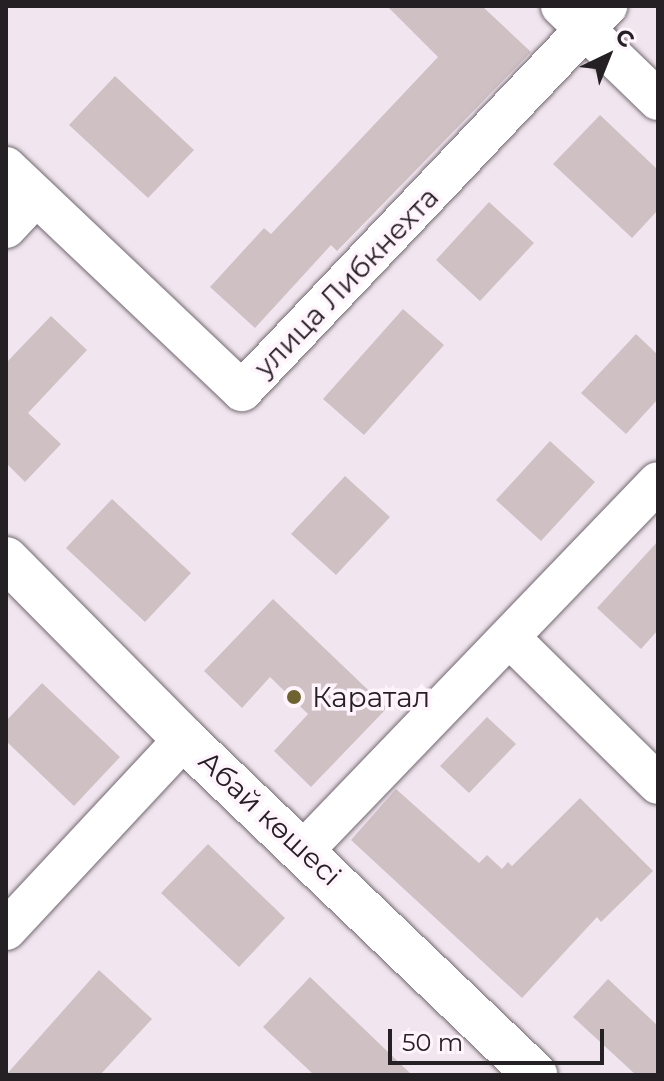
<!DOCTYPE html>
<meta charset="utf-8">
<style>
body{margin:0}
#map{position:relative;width:664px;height:1081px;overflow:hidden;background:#f1e6ef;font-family:Montserrat,sans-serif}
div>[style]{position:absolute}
.building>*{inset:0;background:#cfc0c4}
.roads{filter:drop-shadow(0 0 2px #726870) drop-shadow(0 0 2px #726870)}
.minor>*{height:40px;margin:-20px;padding:0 20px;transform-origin:20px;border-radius:20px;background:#fff}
.major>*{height:44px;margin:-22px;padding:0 22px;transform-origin:22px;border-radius:22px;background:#fff}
.dots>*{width:22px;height:22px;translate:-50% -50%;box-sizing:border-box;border:4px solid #fff3fc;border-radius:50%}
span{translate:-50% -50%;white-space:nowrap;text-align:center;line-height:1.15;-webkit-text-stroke:7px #fff3fc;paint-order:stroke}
.street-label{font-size:28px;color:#242023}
.poi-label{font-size:28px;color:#242023}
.left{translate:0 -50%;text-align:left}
.frame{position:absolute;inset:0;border:8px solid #242023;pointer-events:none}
.north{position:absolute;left:568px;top:16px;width:80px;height:80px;-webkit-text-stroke:6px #fff3fc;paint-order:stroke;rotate:43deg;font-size:22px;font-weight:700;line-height:32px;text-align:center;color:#242023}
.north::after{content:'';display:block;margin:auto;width:28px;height:36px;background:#242023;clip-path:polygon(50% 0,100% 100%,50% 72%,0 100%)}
.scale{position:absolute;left:388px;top:1029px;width:216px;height:36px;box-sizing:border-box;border:4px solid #242023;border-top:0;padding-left:10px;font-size:24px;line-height:28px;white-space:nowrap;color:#242023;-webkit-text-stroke:6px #fff3fc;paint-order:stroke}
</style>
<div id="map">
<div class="building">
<div style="clip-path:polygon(387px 6px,482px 6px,531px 52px,337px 251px,331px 245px,255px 328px,210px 287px,264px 228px,271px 234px,438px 57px)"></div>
<div style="clip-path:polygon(115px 76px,194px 150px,148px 198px,69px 125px)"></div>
<div style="clip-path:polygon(600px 115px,658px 170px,658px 210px,632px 238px,553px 164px)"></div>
<div style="clip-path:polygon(489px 202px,534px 243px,480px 301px,436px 260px)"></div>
<div style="clip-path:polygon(403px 309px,444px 345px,364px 435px,323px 399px)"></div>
<div style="clip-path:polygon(51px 316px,87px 350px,28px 413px,61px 444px,25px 482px,6px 463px,6px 363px)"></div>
<div style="clip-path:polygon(636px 334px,658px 355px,658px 399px,626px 434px,581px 393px)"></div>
<div style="clip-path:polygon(550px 441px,595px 482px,541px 541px,496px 500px)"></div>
<div style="clip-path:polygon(345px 476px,390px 517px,336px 575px,291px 534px)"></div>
<div style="clip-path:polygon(112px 499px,191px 573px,145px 622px,66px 548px)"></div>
<div style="clip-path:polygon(658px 541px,658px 630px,641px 649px,597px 608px)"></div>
<div style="clip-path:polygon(273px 599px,387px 708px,311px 787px,274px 751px,308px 714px,270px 677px,242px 708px,204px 671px)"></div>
<div style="clip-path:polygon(42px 683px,120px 757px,74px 806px,6px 741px,6px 721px)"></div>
<div style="clip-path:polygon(487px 717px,516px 744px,469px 793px,440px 766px)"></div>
<div style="clip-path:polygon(396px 789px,479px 863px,487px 855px,502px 869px,508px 862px,512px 866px,580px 798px,653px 871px,601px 922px,597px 917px,522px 998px,351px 840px)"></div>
<div style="clip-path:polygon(208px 844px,285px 918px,239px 967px,161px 893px)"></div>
<div style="clip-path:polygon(99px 970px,152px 1019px,100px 1075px,6px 1075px)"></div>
<div style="clip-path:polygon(310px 977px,412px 1075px,314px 1075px,263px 1027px)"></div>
<div style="clip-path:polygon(608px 979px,658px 1026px,658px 1075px,636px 1075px,573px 1017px)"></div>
</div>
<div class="roads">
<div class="minor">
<div style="left:561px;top:6px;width:135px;rotate:44.1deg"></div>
<div style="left:6px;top:167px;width:325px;rotate:43.5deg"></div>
<div style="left:242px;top:391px;width:531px;rotate:-46.53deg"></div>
<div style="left:6px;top:228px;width:44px;rotate:-46.8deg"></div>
<div style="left:510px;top:638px;width:208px;rotate:44.6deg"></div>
<div style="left:305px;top:849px;width:509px;rotate:-46.11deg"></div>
<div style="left:6px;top:930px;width:261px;rotate:-47deg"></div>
</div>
<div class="major">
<div style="left:6px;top:559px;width:253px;rotate:45.3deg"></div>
<div style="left:184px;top:739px;width:486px;rotate:43.7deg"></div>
</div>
</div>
<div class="dots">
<div style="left:294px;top:697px;background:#6e6330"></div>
</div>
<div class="street-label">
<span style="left:346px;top:282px;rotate:-46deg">улица Либкнехта</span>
<span style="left:270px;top:818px;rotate:43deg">Абай көшесі</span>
</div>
<div class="poi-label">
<span class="left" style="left:312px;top:697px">Каратал</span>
</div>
<div class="frame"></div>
<div class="north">С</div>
<div class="scale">50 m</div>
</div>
